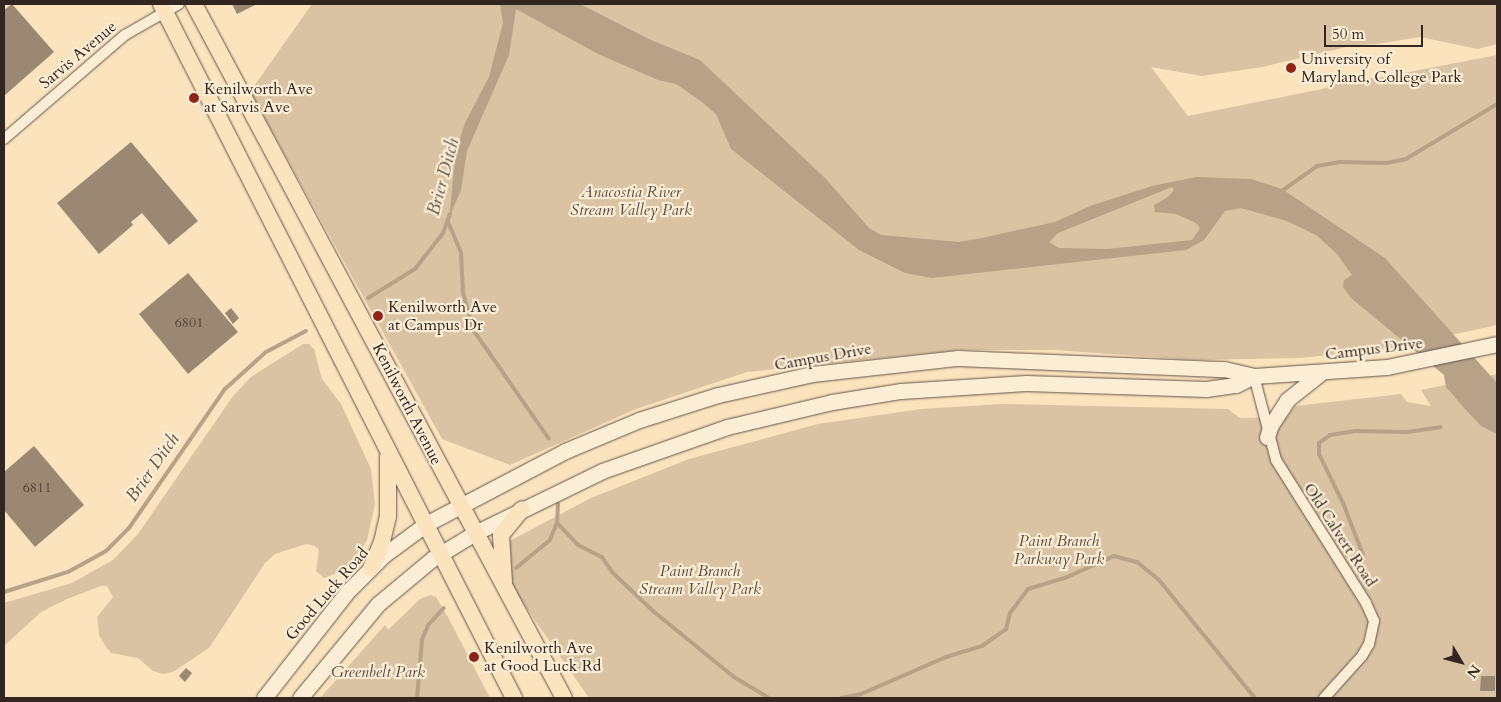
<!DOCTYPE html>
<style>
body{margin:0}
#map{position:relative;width:1501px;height:702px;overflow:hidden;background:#fbe3be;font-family:Cardo,serif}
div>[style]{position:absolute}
.green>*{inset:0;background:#d9c3a3}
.water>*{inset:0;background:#b7a288}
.stream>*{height:4px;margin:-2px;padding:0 2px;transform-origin:2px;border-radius:2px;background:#b7a288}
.building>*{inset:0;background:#9b8872}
.roads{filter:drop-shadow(0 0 1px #655448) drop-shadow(0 0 1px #655448)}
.minor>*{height:10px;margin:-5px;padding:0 5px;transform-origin:5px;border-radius:5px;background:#fcedd5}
.secondary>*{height:15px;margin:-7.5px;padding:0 7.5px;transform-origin:7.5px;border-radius:7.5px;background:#fcedd5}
.primary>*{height:16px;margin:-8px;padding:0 8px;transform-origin:8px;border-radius:8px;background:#fbe3be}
.dots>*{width:14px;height:14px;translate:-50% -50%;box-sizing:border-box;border:2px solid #fcedd5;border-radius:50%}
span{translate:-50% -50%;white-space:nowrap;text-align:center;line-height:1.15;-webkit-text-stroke:4.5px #fcedd5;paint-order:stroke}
.number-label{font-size:14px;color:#4d3e34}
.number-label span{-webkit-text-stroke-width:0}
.street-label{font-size:16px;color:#332520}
.poi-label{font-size:16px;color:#332520}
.left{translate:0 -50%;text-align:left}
.park-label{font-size:16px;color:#5c4c41;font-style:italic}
.water-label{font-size:18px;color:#615144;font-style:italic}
.frame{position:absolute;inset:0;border:5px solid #332520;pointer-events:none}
.north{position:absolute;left:1436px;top:637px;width:50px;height:50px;-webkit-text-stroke:4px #fcedd5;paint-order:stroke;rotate:127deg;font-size:14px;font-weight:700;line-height:20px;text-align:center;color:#332520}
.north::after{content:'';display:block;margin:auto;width:18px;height:22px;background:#332520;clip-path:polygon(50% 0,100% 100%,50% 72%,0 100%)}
.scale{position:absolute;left:1324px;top:25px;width:99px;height:22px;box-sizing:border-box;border:2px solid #332520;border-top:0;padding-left:6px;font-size:15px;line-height:18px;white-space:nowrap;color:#332520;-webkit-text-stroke:4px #fcedd5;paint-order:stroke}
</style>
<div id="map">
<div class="green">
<div style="clip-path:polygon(312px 4px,1497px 4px,1497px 44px,1478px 49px,1420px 37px,1377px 44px,1355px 45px,1262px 67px,1202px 76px,1151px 67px,1188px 116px,1322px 89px,1349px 80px,1383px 77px,1497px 55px,1497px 325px,1392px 348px,1301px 358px,1195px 360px,1054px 350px,959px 350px,747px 372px,636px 409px,510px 465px,442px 439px,250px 92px)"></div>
<div style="clip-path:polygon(303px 344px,309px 344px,314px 349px,322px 379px,341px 404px,371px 469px,375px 504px,367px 540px,357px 557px,343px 571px,324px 578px,316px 571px,319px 550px,315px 546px,306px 544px,275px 554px,265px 563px,209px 648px,173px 672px,163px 674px,153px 671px,138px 658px,111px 653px,106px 647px,99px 635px,97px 617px,113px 597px,107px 586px,101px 586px,67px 599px,41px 612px,4px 646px,4px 603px,72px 583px,113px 560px,138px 534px,233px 396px,251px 377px)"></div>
<div style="clip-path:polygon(1497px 374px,1497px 698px,589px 698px,498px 567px,500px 546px,591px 498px,689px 459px,818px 424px,921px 409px,1001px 404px,1228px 409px,1240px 418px,1287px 417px,1295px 406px,1401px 394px,1407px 402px,1431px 406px,1421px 390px)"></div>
<div style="clip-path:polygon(430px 595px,436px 597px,448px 617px,490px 698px,320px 698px,385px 625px,388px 630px,420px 599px)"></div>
</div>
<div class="water">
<div style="clip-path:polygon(evenodd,500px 4px,580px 4px,651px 40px,700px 60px,826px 179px,869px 228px,881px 235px,959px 242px,982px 238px,1055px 222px,1090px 206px,1152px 186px,1196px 177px,1251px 179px,1282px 189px,1385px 258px,1497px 383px,1497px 434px,1481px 426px,1465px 409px,1446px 387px,1444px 375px,1351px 298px,1343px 287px,1344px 280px,1352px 275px,1337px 254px,1316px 235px,1287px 221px,1241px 208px,1225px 211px,1204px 240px,1186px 250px,932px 278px,905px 273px,859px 250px,731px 149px,716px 114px,702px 102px,676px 84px,658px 80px,598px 54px,516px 9px,509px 55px,467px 151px,461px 190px,449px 218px,456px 151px,465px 123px,489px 77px,503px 23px,500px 4px,1172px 187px,1174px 190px,1168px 197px,1154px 205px,1155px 212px,1176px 214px,1196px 223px,1200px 228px,1192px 240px,1107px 249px,1059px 248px,1049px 242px,1058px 233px,1172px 187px)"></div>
</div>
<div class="stream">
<div style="left:1279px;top:193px;width:47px;rotate:-35.4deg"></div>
<div style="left:1317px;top:166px;width:22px;rotate:-10deg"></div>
<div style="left:1339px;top:162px;width:47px;rotate:1.2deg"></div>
<div style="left:1386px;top:163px;width:20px;rotate:-11deg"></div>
<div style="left:1406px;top:159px;width:106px;rotate:-31.1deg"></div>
<div style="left:448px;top:222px;width:34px;rotate:67deg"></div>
<div style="left:461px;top:253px;width:40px;rotate:87.1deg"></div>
<div style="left:463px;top:293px;width:40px;rotate:74deg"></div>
<div style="left:474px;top:331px;width:131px;rotate:55.2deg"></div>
<div style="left:368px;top:298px;width:55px;rotate:-31.7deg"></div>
<div style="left:415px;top:269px;width:46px;rotate:-52.1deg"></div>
<div style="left:443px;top:233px;width:20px;rotate:-70deg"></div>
<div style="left:557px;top:523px;width:30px;rotate:46deg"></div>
<div style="left:578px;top:545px;width:27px;rotate:27deg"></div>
<div style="left:602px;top:557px;width:18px;rotate:56deg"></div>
<div style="left:612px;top:572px;width:57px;rotate:43.6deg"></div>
<div style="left:653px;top:611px;width:104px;rotate:39.2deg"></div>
<div style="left:734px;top:677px;width:41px;rotate:31deg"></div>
<div style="left:1363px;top:555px;width:56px;rotate:-111deg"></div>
<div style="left:1343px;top:503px;width:55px;rotate:-116.1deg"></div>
<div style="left:1319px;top:454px;width:11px;rotate:-90deg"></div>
<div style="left:1319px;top:443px;width:14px;rotate:-36deg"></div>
<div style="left:1330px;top:435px;width:26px;rotate:-9deg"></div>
<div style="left:1356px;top:431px;width:51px;rotate:1.1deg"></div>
<div style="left:1407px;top:432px;width:34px;rotate:-8deg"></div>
<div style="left:516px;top:568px;width:44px;rotate:-39.5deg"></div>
<div style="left:550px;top:540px;width:18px;rotate:-68deg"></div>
<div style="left:557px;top:523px;width:19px;rotate:-87deg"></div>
<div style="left:4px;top:592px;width:67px;rotate:-17.4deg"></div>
<div style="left:68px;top:572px;width:43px;rotate:-28.9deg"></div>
<div style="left:106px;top:551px;width:33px;rotate:-45deg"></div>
<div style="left:129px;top:528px;width:169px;rotate:-55.4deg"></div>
<div style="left:225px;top:389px;width:55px;rotate:-42.1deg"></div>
<div style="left:266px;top:352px;width:45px;rotate:-27.7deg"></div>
<div style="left:417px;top:698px;width:58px;rotate:-85.1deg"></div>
<div style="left:422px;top:640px;width:16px;rotate:-68deg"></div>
<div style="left:428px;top:625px;width:23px;rotate:-47deg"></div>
<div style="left:841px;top:698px;width:20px;rotate:-11deg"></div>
<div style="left:861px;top:694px;width:93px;rotate:-23.5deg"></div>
<div style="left:946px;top:657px;width:38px;rotate:-17deg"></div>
<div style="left:982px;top:646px;width:29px;rotate:-35deg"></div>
<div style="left:1006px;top:629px;width:16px;rotate:-76deg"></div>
<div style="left:1010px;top:613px;width:30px;rotate:-53deg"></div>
<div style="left:1028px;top:589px;width:39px;rotate:-17deg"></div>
<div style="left:1065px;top:578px;width:54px;rotate:-24.2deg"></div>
<div style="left:1114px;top:556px;width:24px;rotate:15deg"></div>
<div style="left:1137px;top:562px;width:28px;rotate:39deg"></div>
<div style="left:1159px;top:580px;width:152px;rotate:50.9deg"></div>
</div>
<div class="building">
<div style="clip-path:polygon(12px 4px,54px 52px,4px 96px,4px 10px)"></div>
<div style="clip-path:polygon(232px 4px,257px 4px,237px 14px)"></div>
<div style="clip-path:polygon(131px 142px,198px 221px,169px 245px,142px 213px,131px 222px,133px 225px,99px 254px,57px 203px)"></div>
<div style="clip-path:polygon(188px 273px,238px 332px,188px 374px,139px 314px)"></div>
<div style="clip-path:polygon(231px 308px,239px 318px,233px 324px,225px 313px)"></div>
<div style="clip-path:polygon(34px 446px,84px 505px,35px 547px,4px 510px,4px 472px)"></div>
<div style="clip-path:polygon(186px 668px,192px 673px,185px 682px,179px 676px)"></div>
<div style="clip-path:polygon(1481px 676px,1495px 676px,1495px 691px,1480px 691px)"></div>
</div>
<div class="roads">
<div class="minor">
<div style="left:4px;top:139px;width:160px;rotate:-40.7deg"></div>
<div style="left:125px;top:35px;width:62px;rotate:-29.9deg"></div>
<div style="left:1254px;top:376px;width:87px;rotate:75.3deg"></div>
<div style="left:1276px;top:460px;width:169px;rotate:57.8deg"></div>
<div style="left:1366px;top:603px;width:20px;rotate:66deg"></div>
<div style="left:1374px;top:621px;width:24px;rotate:102deg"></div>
<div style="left:1369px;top:644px;width:14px;rotate:120deg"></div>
<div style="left:1362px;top:656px;width:57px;rotate:132.1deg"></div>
</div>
<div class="secondary">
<div style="left:1267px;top:437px;width:13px;rotate:-72deg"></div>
<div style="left:1271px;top:425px;width:30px;rotate:-57deg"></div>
<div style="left:1287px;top:400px;width:43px;rotate:-38.5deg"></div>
<div style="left:264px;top:698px;width:136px;rotate:-51.9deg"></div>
<div style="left:348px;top:591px;width:51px;rotate:-45deg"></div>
<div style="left:384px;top:555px;width:52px;rotate:-36.4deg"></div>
<div style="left:426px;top:524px;width:157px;rotate:-27.7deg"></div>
<div style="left:565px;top:451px;width:80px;rotate:-22.7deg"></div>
<div style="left:639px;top:420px;width:83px;rotate:-17.6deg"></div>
<div style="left:718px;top:395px;width:96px;rotate:-12.6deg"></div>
<div style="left:812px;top:374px;width:147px;rotate:-6.3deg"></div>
<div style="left:958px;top:358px;width:266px;rotate:2.4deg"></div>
<div style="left:1224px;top:369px;width:31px;rotate:13deg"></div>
<div style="left:1254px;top:376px;width:133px;rotate:-3.9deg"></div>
<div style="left:1387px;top:367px;width:112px;rotate:-11.8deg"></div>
<div style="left:300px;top:698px;width:122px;rotate:-50.3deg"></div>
<div style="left:378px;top:604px;width:70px;rotate:-39.8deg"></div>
<div style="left:432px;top:559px;width:50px;rotate:-31.2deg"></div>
<div style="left:475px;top:533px;width:141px;rotate:-26deg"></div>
<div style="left:602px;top:471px;width:133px;rotate:-19.4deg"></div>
<div style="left:727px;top:427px;width:108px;rotate:-13.4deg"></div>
<div style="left:832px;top:402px;width:70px;rotate:-9.1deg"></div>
<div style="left:901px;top:391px;width:125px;rotate:-3.7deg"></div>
<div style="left:1026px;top:383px;width:180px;rotate:1.9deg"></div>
<div style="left:1206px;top:389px;width:30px;rotate:-8deg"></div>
<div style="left:1236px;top:385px;width:20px;rotate:-27deg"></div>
</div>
<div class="primary">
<div style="left:161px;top:4px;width:779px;rotate:63.04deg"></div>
<div style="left:194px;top:4px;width:786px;rotate:61.94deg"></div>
<div style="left:371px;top:568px;width:28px;rotate:-67deg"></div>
<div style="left:382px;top:542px;width:26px;rotate:-77deg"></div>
<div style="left:388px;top:517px;width:60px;rotate:-90deg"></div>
<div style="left:504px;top:582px;width:47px;rotate:-93.7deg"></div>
<div style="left:501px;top:535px;width:33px;rotate:-51deg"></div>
</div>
</div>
<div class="dots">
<div style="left:1291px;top:68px;background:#8f2418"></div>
<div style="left:194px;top:98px;background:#8f2418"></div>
<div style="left:378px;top:316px;background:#8f2418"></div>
<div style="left:474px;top:657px;background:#8f2418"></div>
</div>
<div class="number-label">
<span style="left:189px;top:323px">6801</span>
<span style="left:37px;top:488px">6811</span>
</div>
<div class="street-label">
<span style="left:78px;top:55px;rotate:-40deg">Sarvis Avenue</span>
<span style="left:1374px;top:349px;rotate:-7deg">Campus Drive</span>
<span style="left:823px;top:357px;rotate:-10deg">Campus Drive</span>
<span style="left:407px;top:404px;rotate:63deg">Kenilworth Avenue</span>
<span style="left:1340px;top:535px;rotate:57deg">Old Calvert Road</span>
<span style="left:327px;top:594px;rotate:-49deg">Good Luck Road</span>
</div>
<div class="poi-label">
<span class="left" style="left:1301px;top:68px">University of<br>Maryland, College Park</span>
<span class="left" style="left:204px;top:98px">Kenilworth Ave<br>at Sarvis Ave</span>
<span class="left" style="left:388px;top:316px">Kenilworth Ave<br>at Campus Dr</span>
<span class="left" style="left:484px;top:657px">Kenilworth Ave<br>at Good Luck Rd</span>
</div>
<div class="park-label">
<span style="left:631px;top:201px">Anacostia River<br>Stream Valley Park</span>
<span style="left:1059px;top:550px">Paint Branch<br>Parkway Park</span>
<span style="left:700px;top:580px">Paint Branch<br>Stream Valley Park</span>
<span style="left:378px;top:672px">Greenbelt Park</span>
</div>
<div class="water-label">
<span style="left:444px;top:177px;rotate:-75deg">Brier Ditch</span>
<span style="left:153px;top:468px;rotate:-55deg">Brier Ditch</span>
</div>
<div class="frame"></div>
<div class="north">N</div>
<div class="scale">50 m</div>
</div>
